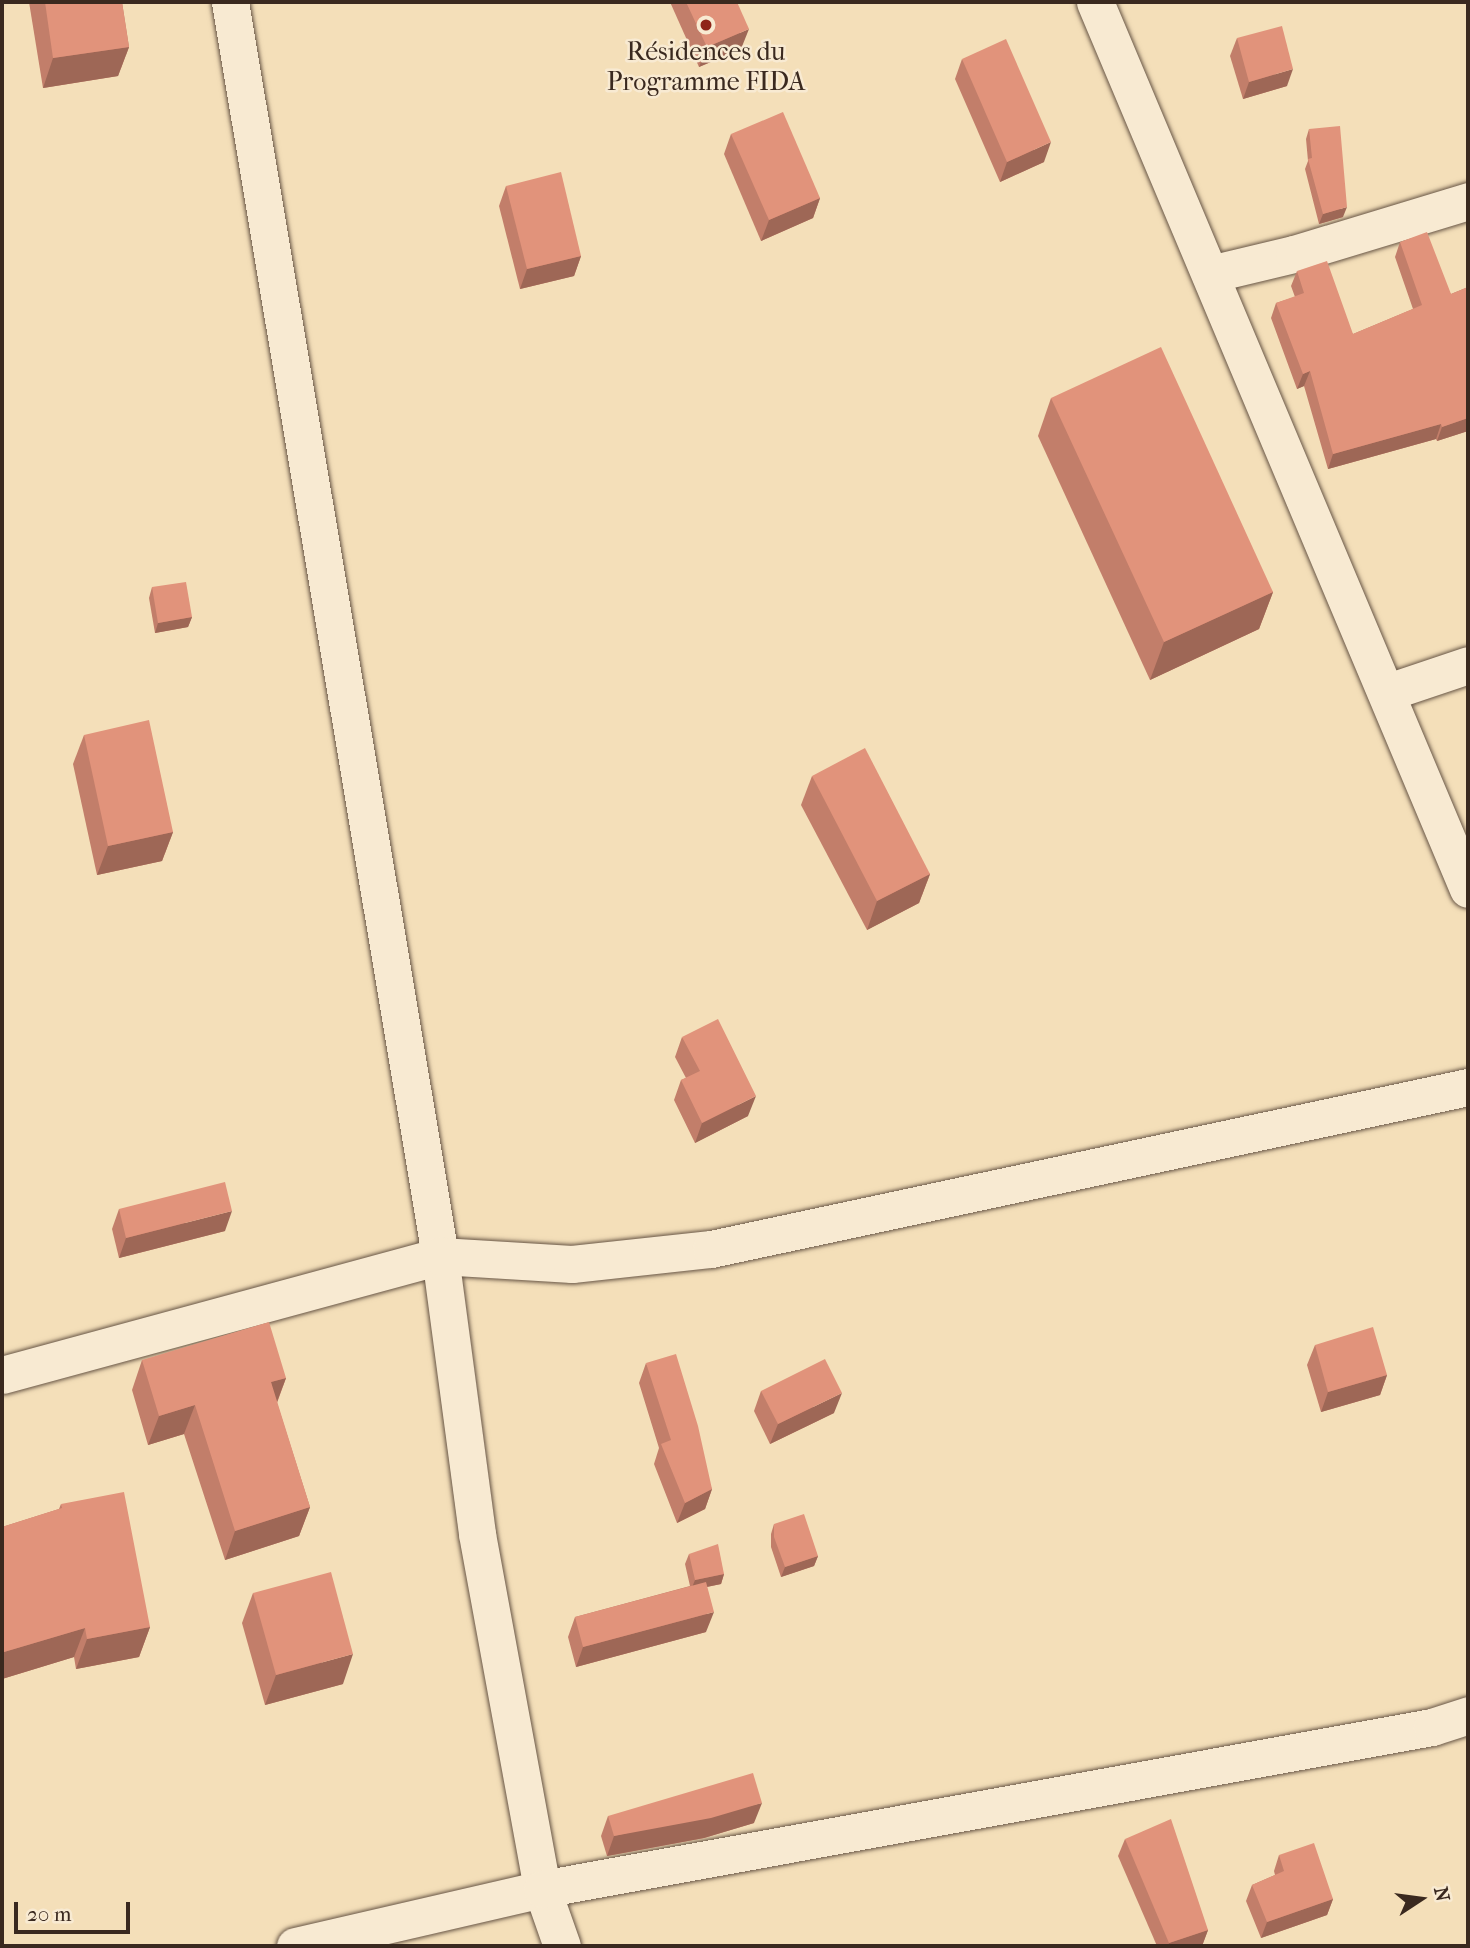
<!DOCTYPE html>
<meta charset="utf-8">
<style>
body{margin:0}
#map{position:relative;width:1470px;height:1948px;overflow:hidden;background:#f4dfb9;font-family:"IM FELL French Canon",serif}
div>[style]{position:absolute}
.roads{filter:drop-shadow(0 0 2px #685646) drop-shadow(0 0 2px #685646)}
.street>*{height:37px;margin:-18.5px;padding:0 18.5px;transform-origin:18.5px;border-radius:18.5px;background:#f8ead2}
.wall>*{inset:0;background:#c27e6a}
.shaded-wall>*{inset:0;background:#9e6756}
.building>*{inset:0;background:#e1937b}
.dots>*{width:19px;height:19px;translate:-50% -50%;box-sizing:border-box;border:4px solid #f8ead2;border-radius:50%}
span{translate:-50% -50%;white-space:nowrap;text-align:center;line-height:1.15;-webkit-text-stroke:5px #f8ead2;paint-order:stroke}
.poi-label{font-size:26px;color:#3a291f}
.frame{position:absolute;inset:0;border:4px solid #3a291f;pointer-events:none}
.north{position:absolute;left:1386px;top:1864px;width:70px;height:70px;-webkit-text-stroke:5px #f8ead2;paint-order:stroke;rotate:77deg;font-size:19px;font-weight:700;line-height:28px;text-align:center;color:#3a291f}
.north::after{content:'';display:block;margin:auto;width:24px;height:32px;background:#3a291f;clip-path:polygon(50% 0,100% 100%,50% 72%,0 100%)}
.scale{position:absolute;left:14px;top:1902px;width:116px;height:32px;box-sizing:border-box;border:4px solid #3a291f;border-top:0;padding-left:9px;font-size:21px;line-height:24px;white-space:nowrap;color:#3a291f;-webkit-text-stroke:5px #f8ead2;paint-order:stroke}
</style>
<div id="map">
<div class="roads">
<div class="street">
<div style="left:230px;top:2px;width:1271px;rotate:80.49deg"></div>
<div style="left:440px;top:1256px;width:280px;rotate:82.4deg"></div>
<div style="left:477px;top:1534px;width:361px;rotate:79.6deg"></div>
<div style="left:542px;top:1889px;width:60px;rotate:70.7deg"></div>
<div style="left:1095px;top:2px;width:962px;rotate:67.19deg"></div>
<div style="left:1210px;top:274px;width:86px;rotate:-13.4deg"></div>
<div style="left:1294px;top:254px;width:182px;rotate:-16.9deg"></div>
<div style="left:1388px;top:692px;width:84px;rotate:-18.6deg"></div>
<div style="left:2px;top:1375px;width:454px;rotate:-15.2deg"></div>
<div style="left:440px;top:1256px;width:132px;rotate:3.5deg"></div>
<div style="left:572px;top:1264px;width:140px;rotate:-6.2deg"></div>
<div style="left:711px;top:1249px;width:774px;rotate:-12.08deg"></div>
<div style="left:295px;top:1946px;width:253px;rotate:-13deg"></div>
<div style="left:542px;top:1889px;width:905px;rotate:-10.32deg"></div>
<div style="left:1432px;top:1727px;width:38px;rotate:-18deg"></div>
</div>
</div>
<div class="wall">
<div style="clip-path:polygon(29px 2px,122px 2px,129px 47px,118px 76px,43px 88px)"></div>
<div style="clip-path:polygon(670px 2px,737px 2px,741px 49px,699px 67px)"></div>
<div style="clip-path:polygon(1237px 38px,1287px 86px,1243px 99px,1230px 56px)"></div>
<div style="clip-path:polygon(962px 59px,1044px 162px,1000px 182px,955px 79px)"></div>
<div style="clip-path:polygon(1309px 129px,1343px 217px,1319px 224px,1305px 169px,1308px 161px,1306px 139px)"></div>
<div style="clip-path:polygon(731px 134px,820px 198px,813px 218px,761px 241px,724px 154px)"></div>
<div style="clip-path:polygon(506px 186px,581px 256px,574px 276px,520px 289px,499px 206px)"></div>
<div style="clip-path:polygon(1400px 242px,1451px 294px,1468px 287px,1468px 431px,1437px 441px,1436px 439px,1328px 469px,1304px 386px,1297px 389px,1271px 318px,1276px 303px,1295px 297px,1291px 286px,1297px 271px,1353px 334px,1413px 309px,1395px 257px)"></div>
<div style="clip-path:polygon(1051px 398px,1273px 592px,1259px 629px,1150px 680px,1038px 436px)"></div>
<div style="clip-path:polygon(152px 587px,192px 617px,188px 627px,155px 633px,149px 598px)"></div>
<div style="clip-path:polygon(84px 735px,173px 832px,162px 861px,97px 875px,73px 764px)"></div>
<div style="clip-path:polygon(812px 776px,930px 874px,919px 903px,867px 930px,801px 805px)"></div>
<div style="clip-path:polygon(682px 1037px,748px 1116px,695px 1143px,674px 1100px,681px 1080px,686px 1078px,675px 1057px)"></div>
<div style="clip-path:polygon(119px 1209px,225px 1231px,119px 1258px,112px 1229px)"></div>
<div style="clip-path:polygon(1315px 1345px,1387px 1375px,1380px 1395px,1321px 1412px,1307px 1365px)"></div>
<div style="clip-path:polygon(142px 1360px,286px 1378px,277px 1403px,310px 1507px,299px 1536px,225px 1560px,184px 1434px,148px 1445px,132px 1390px)"></div>
<div style="clip-path:polygon(646px 1363px,712px 1489px,705px 1509px,677px 1523px,654px 1464px,659px 1448px,639px 1383px)"></div>
<div style="clip-path:polygon(761px 1391px,834px 1413px,770px 1444px,754px 1411px)"></div>
<div style="clip-path:polygon(61px 1504px,150px 1627px,139px 1657px,76px 1669px,74px 1657px,2px 1679px,2px 1527px,59px 1509px)"></div>
<div style="clip-path:polygon(774px 1524px,818px 1556px,814px 1566px,781px 1577px,771px 1547px,771px 1534px)"></div>
<div style="clip-path:polygon(689px 1554px,724px 1574px,721px 1584px,707px 1587px,706px 1632px,576px 1667px,568px 1637px,575px 1617px,690px 1586px,685px 1564px)"></div>
<div style="clip-path:polygon(253px 1593px,343px 1684px,265px 1705px,242px 1623px)"></div>
<div style="clip-path:polygon(608px 1816px,754px 1823px,704px 1838px,607px 1856px,601px 1836px)"></div>
<div style="clip-path:polygon(1125px 1839px,1208px 1930px,1202px 1946px,1157px 1946px,1118px 1856px)"></div>
<div style="clip-path:polygon(1279px 1855px,1333px 1899px,1327px 1915px,1261px 1938px,1246px 1901px,1252px 1885px,1275px 1875px,1274px 1871px)"></div>
</div>
<div class="shaded-wall">
<div style="clip-path:polygon(749px 29px,741px 49px,699px 67px,707px 47px)"></div>
<div style="clip-path:polygon(129px 47px,118px 76px,43px 88px,53px 58px)"></div>
<div style="clip-path:polygon(1293px 69px,1287px 86px,1243px 99px,1249px 82px)"></div>
<div style="clip-path:polygon(1051px 142px,1044px 162px,1000px 182px,1007px 162px)"></div>
<div style="clip-path:polygon(820px 198px,813px 218px,761px 241px,769px 220px)"></div>
<div style="clip-path:polygon(1347px 207px,1343px 217px,1319px 224px,1323px 214px)"></div>
<div style="clip-path:polygon(581px 256px,574px 276px,520px 289px,527px 269px)"></div>
<div style="clip-path:polygon(1310px 371px,1304px 386px,1297px 389px,1303px 374px)"></div>
<div style="clip-path:polygon(1468px 418px,1468px 431px,1437px 441px,1442px 427px)"></div>
<div style="clip-path:polygon(1441px 424px,1436px 439px,1328px 469px,1333px 454px)"></div>
<div style="clip-path:polygon(1273px 592px,1259px 629px,1150px 680px,1164px 642px)"></div>
<div style="clip-path:polygon(192px 617px,188px 627px,155px 633px,158px 623px)"></div>
<div style="clip-path:polygon(173px 832px,162px 861px,97px 875px,108px 846px)"></div>
<div style="clip-path:polygon(930px 874px,919px 903px,867px 930px,877px 901px)"></div>
<div style="clip-path:polygon(756px 1096px,748px 1116px,695px 1143px,702px 1123px)"></div>
<div style="clip-path:polygon(232px 1211px,225px 1231px,119px 1258px,126px 1238px)"></div>
<div style="clip-path:polygon(1387px 1375px,1380px 1395px,1321px 1412px,1328px 1392px)"></div>
<div style="clip-path:polygon(286px 1378px,275px 1407px,271px 1382px)"></div>
<div style="clip-path:polygon(842px 1393px,834px 1413px,770px 1444px,778px 1424px)"></div>
<div style="clip-path:polygon(195px 1405px,184px 1434px,148px 1445px,159px 1416px)"></div>
<div style="clip-path:polygon(712px 1489px,705px 1509px,677px 1523px,685px 1503px)"></div>
<div style="clip-path:polygon(310px 1507px,299px 1536px,225px 1560px,235px 1531px)"></div>
<div style="clip-path:polygon(818px 1556px,814px 1566px,781px 1577px,785px 1567px)"></div>
<div style="clip-path:polygon(724px 1574px,721px 1584px,691px 1590px,695px 1580px)"></div>
<div style="clip-path:polygon(714px 1612px,706px 1632px,576px 1667px,583px 1647px)"></div>
<div style="clip-path:polygon(150px 1627px,139px 1657px,76px 1669px,87px 1639px)"></div>
<div style="clip-path:polygon(85px 1628px,74px 1657px,2px 1679px,2px 1658px,4px 1652px)"></div>
<div style="clip-path:polygon(353px 1654px,343px 1684px,265px 1705px,276px 1675px)"></div>
<div style="clip-path:polygon(762px 1803px,754px 1823px,704px 1838px,607px 1856px,614px 1836px)"></div>
<div style="clip-path:polygon(1333px 1899px,1327px 1915px,1261px 1938px,1267px 1922px)"></div>
<div style="clip-path:polygon(1208px 1930px,1202px 1946px,1168px 1946px,1169px 1943px)"></div>
</div>
<div class="building">
<div style="clip-path:polygon(45px 2px,122px 2px,129px 47px,53px 58px)"></div>
<div style="clip-path:polygon(686px 2px,737px 2px,749px 29px,707px 47px)"></div>
<div style="clip-path:polygon(1282px 26px,1293px 69px,1249px 82px,1237px 38px)"></div>
<div style="clip-path:polygon(1006px 39px,1051px 142px,1007px 162px,962px 59px)"></div>
<div style="clip-path:polygon(783px 112px,820px 198px,769px 220px,731px 134px)"></div>
<div style="clip-path:polygon(1340px 126px,1347px 207px,1323px 214px,1308px 159px,1312px 158px,1309px 129px)"></div>
<div style="clip-path:polygon(561px 172px,581px 256px,527px 269px,506px 186px)"></div>
<div style="clip-path:polygon(1427px 232px,1451px 294px,1468px 287px,1468px 418px,1442px 427px,1441px 424px,1333px 454px,1310px 371px,1303px 374px,1276px 303px,1304px 293px,1297px 271px,1327px 261px,1353px 334px,1422px 305px,1400px 242px)"></div>
<div style="clip-path:polygon(1161px 347px,1273px 592px,1164px 642px,1051px 398px)"></div>
<div style="clip-path:polygon(186px 582px,192px 617px,158px 623px,152px 587px)"></div>
<div style="clip-path:polygon(149px 720px,173px 832px,108px 846px,84px 735px)"></div>
<div style="clip-path:polygon(865px 748px,930px 874px,877px 901px,812px 776px)"></div>
<div style="clip-path:polygon(718px 1019px,756px 1096px,702px 1123px,681px 1080px,700px 1071px,682px 1037px)"></div>
<div style="clip-path:polygon(225px 1182px,232px 1211px,126px 1238px,119px 1209px)"></div>
<div style="clip-path:polygon(269px 1322px,286px 1378px,271px 1382px,310px 1507px,235px 1531px,195px 1405px,159px 1416px,142px 1360px)"></div>
<div style="clip-path:polygon(1373px 1327px,1387px 1375px,1328px 1392px,1315px 1345px)"></div>
<div style="clip-path:polygon(676px 1354px,698px 1426px,712px 1489px,685px 1503px,661px 1444px,671px 1440px,646px 1363px)"></div>
<div style="clip-path:polygon(825px 1359px,842px 1393px,778px 1424px,761px 1391px)"></div>
<div style="clip-path:polygon(124px 1492px,150px 1627px,87px 1639px,85px 1628px,4px 1652px,2px 1646px,2px 1527px,62px 1508px,61px 1504px)"></div>
<div style="clip-path:polygon(804px 1514px,818px 1556px,785px 1567px,774px 1537px,774px 1524px)"></div>
<div style="clip-path:polygon(718px 1544px,724px 1574px,695px 1580px,689px 1554px)"></div>
<div style="clip-path:polygon(331px 1572px,353px 1654px,276px 1675px,253px 1593px)"></div>
<div style="clip-path:polygon(706px 1582px,714px 1612px,583px 1647px,575px 1617px)"></div>
<div style="clip-path:polygon(753px 1773px,762px 1803px,711px 1818px,614px 1836px,608px 1816px)"></div>
<div style="clip-path:polygon(1171px 1819px,1208px 1930px,1169px 1943px,1125px 1839px)"></div>
<div style="clip-path:polygon(1314px 1843px,1333px 1899px,1267px 1922px,1252px 1885px,1284px 1871px,1279px 1855px)"></div>
</div>
<div class="dots">
<div style="left:706px;top:25px;background:#8f2418"></div>
</div>
<div class="poi-label">
<span style="left:706px;top:67px">Résidences du<br>Programme FIDA</span>
</div>
<div class="frame"></div>
<div class="north">N</div>
<div class="scale">20 m</div>
</div>
